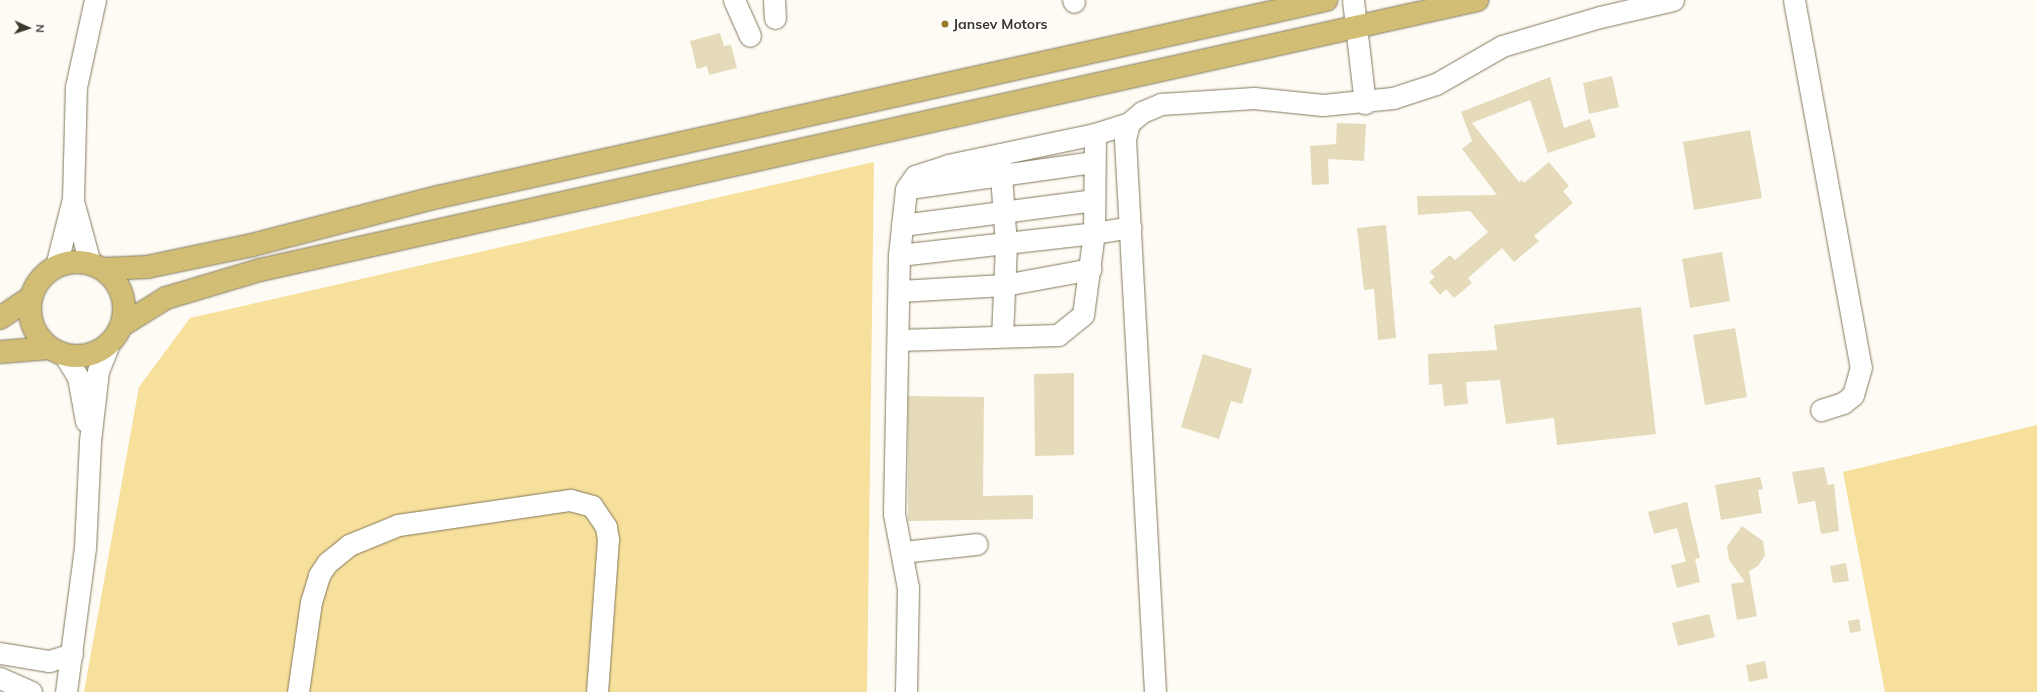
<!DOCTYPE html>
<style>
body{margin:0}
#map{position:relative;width:2037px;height:692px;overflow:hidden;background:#fdfbf4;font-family:Mulish,sans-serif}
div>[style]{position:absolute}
.green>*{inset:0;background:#f7e09c}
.building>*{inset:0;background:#e5daba}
.roads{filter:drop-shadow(0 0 1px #83795b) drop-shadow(0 0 1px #83795b)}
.minor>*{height:21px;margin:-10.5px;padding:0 10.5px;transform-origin:10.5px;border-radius:10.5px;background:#fff}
.major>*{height:22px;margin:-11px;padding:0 11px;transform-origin:11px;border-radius:11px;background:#d1bd73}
.major>.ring{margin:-11px;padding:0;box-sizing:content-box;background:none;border:22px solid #d1bd73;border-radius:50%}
.dots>*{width:11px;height:11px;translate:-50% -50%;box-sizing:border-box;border:2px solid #fff;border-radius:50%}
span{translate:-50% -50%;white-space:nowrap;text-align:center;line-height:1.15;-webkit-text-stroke:4px #fff;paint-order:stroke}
.poi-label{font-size:14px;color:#3c372b;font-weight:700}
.left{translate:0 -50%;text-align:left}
.north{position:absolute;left:8px;top:8px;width:40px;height:40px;-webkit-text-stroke:3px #fff;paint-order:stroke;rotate:93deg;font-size:11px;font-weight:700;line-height:16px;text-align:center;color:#3c372b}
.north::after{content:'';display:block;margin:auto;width:14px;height:18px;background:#3c372b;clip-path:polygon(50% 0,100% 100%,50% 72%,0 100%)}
</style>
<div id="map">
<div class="green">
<div style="clip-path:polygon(874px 162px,867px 692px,84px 692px,139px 387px,190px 318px)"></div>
<div style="clip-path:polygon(2037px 425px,2037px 692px,1885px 692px,1843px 472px)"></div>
</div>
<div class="building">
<div style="clip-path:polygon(720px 33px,724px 46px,731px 45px,737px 68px,709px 75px,707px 66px,697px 69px,690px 41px)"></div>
<div style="clip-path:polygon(1612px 76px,1619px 107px,1589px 114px,1583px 83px)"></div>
<div style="clip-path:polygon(1550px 77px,1564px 128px,1590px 119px,1596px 137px,1548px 153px,1530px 100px,1472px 123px,1519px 182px,1522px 180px,1524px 183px,1549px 162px,1569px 186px,1563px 191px,1573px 203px,1534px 236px,1539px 241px,1514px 262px,1502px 248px,1468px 278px,1472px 283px,1454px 298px,1446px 289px,1440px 295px,1429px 282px,1435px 277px,1430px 272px,1450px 255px,1455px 260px,1488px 232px,1470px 211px,1418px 215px,1417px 196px,1497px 195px,1462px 149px,1472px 141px,1461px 112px)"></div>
<div style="clip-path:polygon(1337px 123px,1366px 124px,1364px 161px,1328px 159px,1329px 184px,1312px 185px,1310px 146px,1336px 144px)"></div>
<div style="clip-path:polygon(1750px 130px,1762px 198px,1694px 210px,1683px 142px)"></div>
<div style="clip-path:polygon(1386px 225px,1396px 338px,1378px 340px,1374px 289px,1364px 290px,1357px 228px)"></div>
<div style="clip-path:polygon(1722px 252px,1730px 301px,1690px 308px,1682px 259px)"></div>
<div style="clip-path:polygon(1641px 307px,1656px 434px,1557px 445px,1554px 418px,1506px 424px,1500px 380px,1466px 382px,1468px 404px,1444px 406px,1442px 384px,1429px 385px,1428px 354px,1497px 350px,1494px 325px)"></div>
<div style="clip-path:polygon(1735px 328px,1747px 397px,1705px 405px,1693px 335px)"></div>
<div style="clip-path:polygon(1203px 354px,1252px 369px,1242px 404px,1231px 401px,1219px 439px,1181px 427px)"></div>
<div style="clip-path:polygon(1074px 373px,1074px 455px,1035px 456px,1034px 374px)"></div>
<div style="clip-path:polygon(908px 396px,984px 397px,983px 496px,1033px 495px,1033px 519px,908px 521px)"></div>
<div style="clip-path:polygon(1824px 467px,1828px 485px,1834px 484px,1839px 531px,1821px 534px,1815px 501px,1798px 504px,1792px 472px)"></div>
<div style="clip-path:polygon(1760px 477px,1763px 489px,1758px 490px,1762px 513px,1721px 520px,1715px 485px)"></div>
<div style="clip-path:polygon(1687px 502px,1700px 558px,1695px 559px,1700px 582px,1677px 588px,1671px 565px,1693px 560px,1686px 562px,1677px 528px,1654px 534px,1648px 512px)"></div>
<div style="clip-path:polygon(1742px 526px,1763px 541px,1765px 555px,1758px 566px,1749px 571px,1757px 616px,1737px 620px,1731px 584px,1745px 582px,1729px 560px,1727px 546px)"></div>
<div style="clip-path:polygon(1846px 563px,1849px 581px,1833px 583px,1830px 566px)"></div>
<div style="clip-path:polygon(1709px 614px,1715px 637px,1678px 646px,1672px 623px)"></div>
<div style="clip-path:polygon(1859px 619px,1861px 631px,1850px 633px,1848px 621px)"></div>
<div style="clip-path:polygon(1765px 661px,1768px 678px,1749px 682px,1746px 665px)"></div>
</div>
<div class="roads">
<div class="minor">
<div style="left:734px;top:0;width:39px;rotate:66deg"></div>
<div style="left:774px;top:0;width:18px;rotate:87deg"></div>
<div style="left:1073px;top:0;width:2px;rotate:63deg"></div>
<div style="left:1353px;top:0;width:104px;rotate:83.4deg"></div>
<div style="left:1794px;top:0;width:373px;rotate:79.7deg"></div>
<div style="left:1861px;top:367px;width:29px;rotate:106deg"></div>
<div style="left:1853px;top:395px;width:13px;rotate:141deg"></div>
<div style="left:1843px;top:403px;width:23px;rotate:162deg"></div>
<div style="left:1000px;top:161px;width:84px;rotate:85.9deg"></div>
<div style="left:1006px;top:245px;width:91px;rotate:92.5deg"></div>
<div style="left:909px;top:188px;width:187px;rotate:-8deg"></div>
<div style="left:73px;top:201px;width:64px;rotate:74.7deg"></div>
<div style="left:902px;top:225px;width:194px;rotate:-7.4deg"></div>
<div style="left:899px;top:255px;width:196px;rotate:-6.4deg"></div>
<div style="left:1094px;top:233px;width:99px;rotate:-89.4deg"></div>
<div style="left:1095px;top:134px;width:36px;rotate:-18deg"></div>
<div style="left:56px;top:266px;width:69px;rotate:-75.8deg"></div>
<div style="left:73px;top:199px;width:112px;rotate:-88.5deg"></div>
<div style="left:76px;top:87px;width:89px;rotate:-77.7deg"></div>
<div style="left:899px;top:291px;width:105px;rotate:-3.3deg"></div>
<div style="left:1004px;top:285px;width:88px;rotate:-10.4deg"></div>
<div style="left:898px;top:340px;width:160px;rotate:-1.8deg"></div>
<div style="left:1058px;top:335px;width:32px;rotate:-39deg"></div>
<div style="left:1083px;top:315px;width:83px;rotate:-82.4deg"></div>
<div style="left:1094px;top:233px;width:37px;rotate:-9deg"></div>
<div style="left:64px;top:354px;width:27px;rotate:59deg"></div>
<div style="left:78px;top:377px;width:45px;rotate:79.7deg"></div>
<div style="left:902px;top:552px;width:75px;rotate:-6.1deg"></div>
<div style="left:0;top:653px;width:50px;rotate:9.3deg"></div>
<div style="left:49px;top:661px;width:24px;rotate:-17deg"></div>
<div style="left:0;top:678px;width:34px;rotate:24deg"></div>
<div style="left:66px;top:692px;width:145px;rotate:-82.5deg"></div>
<div style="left:85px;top:548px;width:107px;rotate:-87.3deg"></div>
<div style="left:90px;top:441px;width:70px;rotate:-83.5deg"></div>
<div style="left:98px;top:371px;width:27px;rotate:-68deg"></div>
<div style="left:298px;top:692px;width:91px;rotate:-81.8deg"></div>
<div style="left:311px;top:602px;width:28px;rotate:-73deg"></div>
<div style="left:319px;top:575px;width:14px;rotate:-56deg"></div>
<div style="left:327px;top:563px;width:28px;rotate:-39deg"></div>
<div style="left:349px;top:545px;width:53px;rotate:-22.2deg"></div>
<div style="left:398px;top:525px;width:174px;rotate:-8.3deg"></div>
<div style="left:570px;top:500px;width:23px;rotate:15deg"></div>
<div style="left:592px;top:506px;width:25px;rotate:56deg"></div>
<div style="left:606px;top:527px;width:12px;rotate:81deg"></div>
<div style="left:608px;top:539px;width:153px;rotate:94.1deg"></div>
<div style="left:906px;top:692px;width:104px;rotate:-88.9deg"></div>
<div style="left:908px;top:588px;width:75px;rotate:-100.7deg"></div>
<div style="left:894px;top:514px;width:259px;rotate:-88.9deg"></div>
<div style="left:899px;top:255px;width:66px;rotate:-83.9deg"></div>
<div style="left:906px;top:189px;width:16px;rotate:-55deg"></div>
<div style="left:915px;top:176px;width:35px;rotate:-18deg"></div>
<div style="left:948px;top:165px;width:150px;rotate:-11.9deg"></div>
<div style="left:1155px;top:692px;width:554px;rotate:-93.11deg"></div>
<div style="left:1125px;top:139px;width:16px;rotate:-76deg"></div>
<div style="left:1129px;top:123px;width:17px;rotate:-40deg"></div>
<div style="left:1142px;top:112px;width:21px;rotate:-23deg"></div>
<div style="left:1161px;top:104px;width:93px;rotate:-3.7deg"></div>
<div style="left:1254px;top:98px;width:69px;rotate:5.8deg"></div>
<div style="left:1323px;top:105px;width:70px;rotate:-5.7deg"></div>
<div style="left:1393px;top:98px;width:45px;rotate:-18deg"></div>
<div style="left:1436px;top:84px;width:76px;rotate:-29.9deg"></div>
<div style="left:1502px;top:46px;width:102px;rotate:-16.5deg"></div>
<div style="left:1600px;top:17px;width:75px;rotate:-13.1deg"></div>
</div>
<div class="major">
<div class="ring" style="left:30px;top:262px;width:72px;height:72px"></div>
<div style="left:104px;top:269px;width:43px;rotate:-2.7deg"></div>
<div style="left:147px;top:267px;width:107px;rotate:-11.8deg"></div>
<div style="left:252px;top:245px;width:192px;rotate:-14.5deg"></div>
<div style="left:438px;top:197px;width:910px;rotate:-12.51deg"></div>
<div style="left:0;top:318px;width:37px;rotate:-34deg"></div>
<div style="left:121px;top:326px;width:53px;rotate:-31.9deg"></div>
<div style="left:166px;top:298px;width:98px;rotate:-16.6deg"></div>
<div style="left:260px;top:270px;width:1247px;rotate:-12.51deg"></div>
<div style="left:0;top:352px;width:50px;rotate:-4.6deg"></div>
</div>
</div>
<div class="dots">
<div style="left:945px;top:24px;background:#977c24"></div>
</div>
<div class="poi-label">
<span class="left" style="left:953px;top:24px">Jansev Motors</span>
</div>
<div class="north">N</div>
</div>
